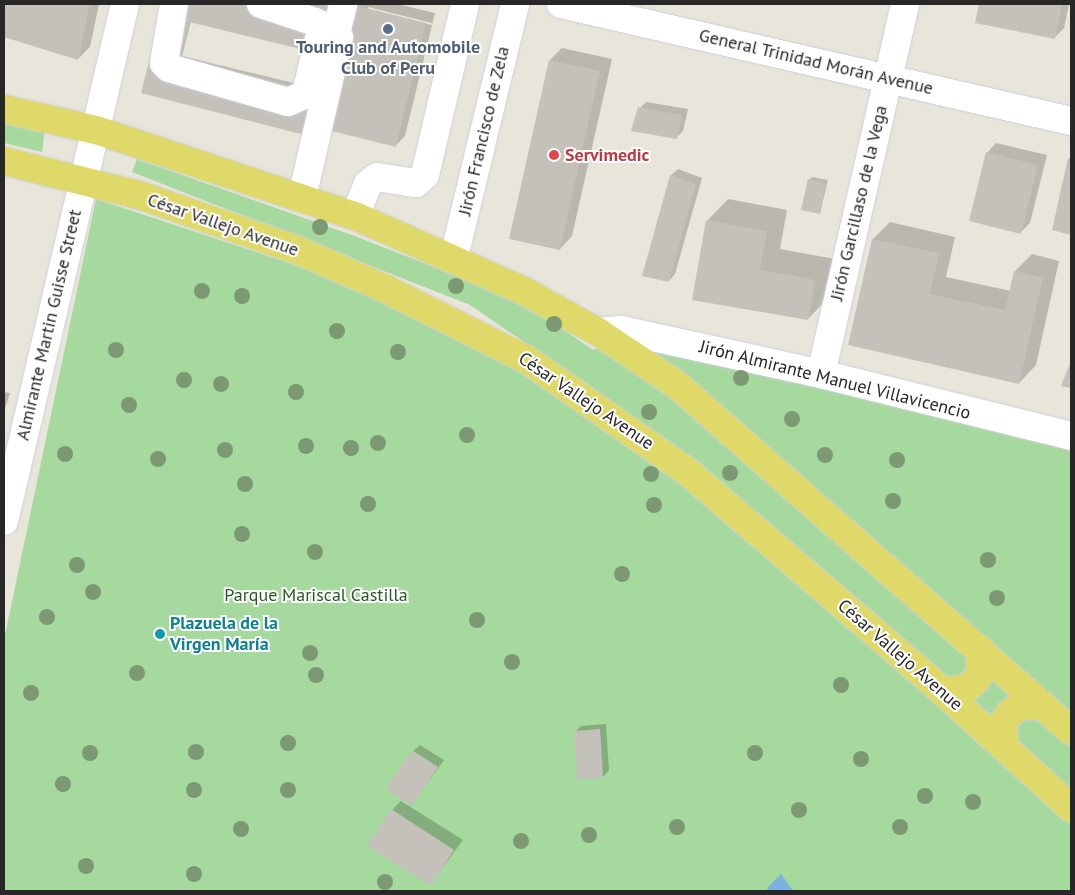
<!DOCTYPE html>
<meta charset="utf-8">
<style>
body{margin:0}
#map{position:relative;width:1075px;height:895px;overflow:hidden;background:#e8e5da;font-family:"PT Sans",sans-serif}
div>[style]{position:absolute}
.green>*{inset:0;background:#a6d99d}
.water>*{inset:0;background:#79b1df}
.shadow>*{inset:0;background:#0003}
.building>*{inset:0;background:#c4c1ba}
.roads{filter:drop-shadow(0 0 1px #d0d0df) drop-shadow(0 0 1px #d0d0df)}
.minor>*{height:28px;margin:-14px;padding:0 14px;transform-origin:14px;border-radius:14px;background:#fff}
.major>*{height:28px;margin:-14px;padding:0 14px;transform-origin:14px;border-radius:14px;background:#ded969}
.trees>*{width:16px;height:16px;margin:-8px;border-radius:50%;background:#7c9974}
.dots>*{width:14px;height:14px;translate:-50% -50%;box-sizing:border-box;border:2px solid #fff;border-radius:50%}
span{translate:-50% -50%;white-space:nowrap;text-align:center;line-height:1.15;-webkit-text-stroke:4px #fff;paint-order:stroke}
.service-label{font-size:18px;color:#4e5e75;font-weight:700}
.street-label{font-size:18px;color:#272727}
.health-label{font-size:18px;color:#be3a42;font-weight:700}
.left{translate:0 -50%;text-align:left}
.park-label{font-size:18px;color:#235a21}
.culture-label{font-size:18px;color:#0d838f;font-weight:700}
.frame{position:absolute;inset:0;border:5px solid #272727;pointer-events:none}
</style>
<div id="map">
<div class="green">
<div style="clip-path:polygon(4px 118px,45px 127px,42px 152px,4px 143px)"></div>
<div style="clip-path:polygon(137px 159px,352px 235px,524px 302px,593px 350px,640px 331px,1071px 440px,1071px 891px,4px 891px,4px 640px,96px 199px,372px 290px,556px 364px,470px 305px,132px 172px)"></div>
</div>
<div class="water">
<div style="clip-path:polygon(781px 874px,793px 891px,766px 891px,770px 885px)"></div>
</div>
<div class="shadow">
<div style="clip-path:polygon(4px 4px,99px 4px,90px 47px,78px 59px,4px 36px)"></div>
<div style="clip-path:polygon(evenodd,165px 4px,397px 4px,435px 13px,405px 136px,395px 146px,332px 130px,328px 140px,142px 92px,165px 4px,368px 7px,432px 23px,432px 25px,368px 10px,368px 7px,165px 4px,191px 21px,310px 50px,302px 85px,182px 56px,191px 21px)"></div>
<div style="clip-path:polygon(980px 4px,1069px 4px,1064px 28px,1054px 38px,976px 22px)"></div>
<div style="clip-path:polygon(562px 48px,612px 59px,572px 236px,560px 249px,550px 60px)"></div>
<div style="clip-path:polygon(646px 102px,688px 109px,683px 131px,677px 137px,640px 108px)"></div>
<div style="clip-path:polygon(996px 143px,1047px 155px,1030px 223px,1021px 232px,987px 153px)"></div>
<div style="clip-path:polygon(1071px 156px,1071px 233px,1053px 229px)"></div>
<div style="clip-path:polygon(678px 169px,702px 178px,675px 274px,669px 281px,643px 275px,671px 175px)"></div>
<div style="clip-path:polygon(812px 177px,828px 180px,820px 213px,809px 180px)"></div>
<div style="clip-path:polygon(728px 199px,787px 210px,780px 249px,835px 259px,829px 297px,808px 319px,707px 221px)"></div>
<div style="clip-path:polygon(890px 222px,955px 237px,946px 277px,1011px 291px,1015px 271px,1032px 254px,1059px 261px,1036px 365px,1019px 383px,850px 344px,873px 239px)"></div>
<div style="clip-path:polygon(4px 392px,10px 393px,4px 412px)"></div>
<div style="clip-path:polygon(606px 724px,609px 770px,603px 777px,575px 732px,581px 726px)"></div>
<div style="clip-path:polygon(420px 745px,444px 760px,412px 804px,413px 751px)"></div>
<div style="clip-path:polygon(401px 801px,463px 840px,430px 885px,392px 810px)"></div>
</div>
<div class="building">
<div style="clip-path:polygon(4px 4px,90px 4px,78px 60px,4px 37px)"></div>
<div style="clip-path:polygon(evenodd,164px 4px,350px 4px,426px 23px,396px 147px,332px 131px,328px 141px,141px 93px,164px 4px,189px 22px,309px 51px,300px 88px,180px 59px,189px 22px)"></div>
<div style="clip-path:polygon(979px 4px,1062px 4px,1055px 39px,975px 23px)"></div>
<div style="clip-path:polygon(549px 60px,600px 71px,560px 250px,509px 239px)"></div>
<div style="clip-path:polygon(638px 107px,682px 115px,677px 139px,631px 131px)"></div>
<div style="clip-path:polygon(986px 152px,1038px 165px,1021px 234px,969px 221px)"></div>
<div style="clip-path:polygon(1068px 158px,1071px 159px,1071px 235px,1052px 230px)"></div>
<div style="clip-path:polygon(670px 175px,696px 184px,669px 282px,642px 276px)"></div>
<div style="clip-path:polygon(808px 179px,826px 183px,820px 214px,801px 210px)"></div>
<div style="clip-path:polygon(706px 220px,767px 231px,760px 270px,815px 280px,808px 320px,692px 300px)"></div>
<div style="clip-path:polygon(872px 239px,939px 253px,930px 294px,1005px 310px,1014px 271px,1043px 278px,1019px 384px,848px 345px)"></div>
<div style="clip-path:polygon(1071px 361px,1071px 388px,1061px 386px)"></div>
<div style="clip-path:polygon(600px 729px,603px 778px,577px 780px,574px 731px)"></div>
<div style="clip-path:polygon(412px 750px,438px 767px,412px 806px,386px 789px)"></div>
<div style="clip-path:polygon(391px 809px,454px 850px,431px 886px,367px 846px)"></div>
</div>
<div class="roads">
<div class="minor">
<div style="left:174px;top:4px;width:60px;rotate:99.6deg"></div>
<div style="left:164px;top:63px;width:7px;rotate:45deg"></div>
<div style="left:169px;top:68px;width:124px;rotate:15.9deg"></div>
<div style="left:288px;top:102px;width:20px;rotate:-24deg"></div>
<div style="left:306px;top:94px;width:71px;rotate:-76.9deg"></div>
<div style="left:261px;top:4px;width:57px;rotate:18.4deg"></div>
<div style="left:315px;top:22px;width:28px;rotate:32deg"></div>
<div style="left:339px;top:37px;width:164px;rotate:103deg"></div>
<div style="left:561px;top:4px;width:523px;rotate:12.92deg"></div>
<div style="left:336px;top:33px;width:30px;rotate:-76deg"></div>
<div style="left:355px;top:216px;width:35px;rotate:-68deg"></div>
<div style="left:368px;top:184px;width:11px;rotate:-38deg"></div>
<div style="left:377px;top:177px;width:39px;rotate:9deg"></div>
<div style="left:416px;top:183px;width:12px;rotate:-42deg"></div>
<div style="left:425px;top:175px;width:176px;rotate:-76.8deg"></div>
<div style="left:454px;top:257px;width:260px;rotate:-76.4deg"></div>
<div style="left:598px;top:332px;width:23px;rotate:-5deg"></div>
<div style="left:621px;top:330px;width:205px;rotate:12.4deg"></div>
<div style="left:821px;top:374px;width:258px;rotate:13.9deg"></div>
<div style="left:821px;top:374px;width:379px;rotate:-77.2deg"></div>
<div style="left:4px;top:521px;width:531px;rotate:-76.83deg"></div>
</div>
<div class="major">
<div style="left:4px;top:109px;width:94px;rotate:12.9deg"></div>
<div style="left:96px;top:130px;width:273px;rotate:18.4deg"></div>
<div style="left:355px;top:216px;width:185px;rotate:23.9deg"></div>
<div style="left:524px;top:291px;width:85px;rotate:29deg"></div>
<div style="left:598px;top:332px;width:95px;rotate:33.9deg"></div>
<div style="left:677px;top:385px;width:524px;rotate:41.29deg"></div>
<div style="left:4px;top:161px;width:142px;rotate:14.2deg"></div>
<div style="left:142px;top:196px;width:164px;rotate:19.2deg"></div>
<div style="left:297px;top:250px;width:95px;rotate:23.6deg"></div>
<div style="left:384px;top:288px;width:159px;rotate:26.6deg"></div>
<div style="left:526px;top:359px;width:198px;rotate:34.9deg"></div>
<div style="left:688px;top:472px;width:319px;rotate:40.7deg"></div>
<div style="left:930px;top:680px;width:190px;rotate:42.2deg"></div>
<div style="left:942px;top:691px;width:24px;rotate:-5deg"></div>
<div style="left:966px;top:689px;width:12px;rotate:-42deg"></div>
<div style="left:975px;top:681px;width:12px;rotate:-59deg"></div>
<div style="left:981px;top:671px;width:22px;rotate:-93deg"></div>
<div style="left:1004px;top:746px;width:23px;rotate:-92deg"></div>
<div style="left:1003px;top:723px;width:12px;rotate:-55deg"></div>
<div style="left:1010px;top:713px;width:12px;rotate:-35deg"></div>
<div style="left:1020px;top:706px;width:23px"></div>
</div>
</div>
<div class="trees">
<div style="left:320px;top:227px"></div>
<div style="left:456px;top:286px"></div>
<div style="left:202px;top:291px"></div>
<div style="left:242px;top:296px"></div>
<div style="left:554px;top:324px"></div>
<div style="left:337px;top:331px"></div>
<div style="left:116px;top:350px"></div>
<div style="left:398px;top:352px"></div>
<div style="left:741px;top:378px"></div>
<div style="left:184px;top:380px"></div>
<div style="left:221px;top:384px"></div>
<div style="left:296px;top:392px"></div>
<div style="left:129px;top:405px"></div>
<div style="left:649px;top:412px"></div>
<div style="left:792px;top:419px"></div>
<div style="left:467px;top:435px"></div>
<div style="left:378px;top:443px"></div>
<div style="left:306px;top:446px"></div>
<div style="left:351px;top:448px"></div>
<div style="left:225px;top:450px"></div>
<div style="left:65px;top:454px"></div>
<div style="left:825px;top:455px"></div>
<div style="left:158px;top:459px"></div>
<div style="left:897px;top:460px"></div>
<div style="left:730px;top:473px"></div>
<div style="left:651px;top:474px"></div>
<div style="left:245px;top:484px"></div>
<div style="left:893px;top:501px"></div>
<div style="left:368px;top:504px"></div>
<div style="left:654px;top:505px"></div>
<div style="left:242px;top:534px"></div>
<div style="left:315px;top:552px"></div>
<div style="left:988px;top:560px"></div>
<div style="left:77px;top:565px"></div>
<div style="left:622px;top:574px"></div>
<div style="left:93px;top:592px"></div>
<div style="left:997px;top:598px"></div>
<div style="left:47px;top:617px"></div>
<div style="left:477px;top:620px"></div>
<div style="left:310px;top:653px"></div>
<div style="left:512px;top:662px"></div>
<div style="left:137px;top:673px"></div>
<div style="left:316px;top:675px"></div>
<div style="left:841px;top:685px"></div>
<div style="left:31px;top:693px"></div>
<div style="left:288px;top:743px"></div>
<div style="left:196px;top:752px"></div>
<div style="left:90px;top:753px"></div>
<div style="left:755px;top:753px"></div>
<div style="left:861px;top:759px"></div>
<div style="left:63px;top:784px"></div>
<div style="left:194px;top:790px"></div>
<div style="left:288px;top:790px"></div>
<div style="left:925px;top:796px"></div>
<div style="left:973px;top:802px"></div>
<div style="left:799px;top:810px"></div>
<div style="left:677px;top:827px"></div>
<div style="left:900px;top:827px"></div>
<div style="left:241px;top:829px"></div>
<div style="left:589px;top:835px"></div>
<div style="left:521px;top:841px"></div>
<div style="left:86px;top:866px"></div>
<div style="left:194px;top:874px"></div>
<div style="left:385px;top:882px"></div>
</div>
<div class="dots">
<div style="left:388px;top:29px;background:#5c6f8a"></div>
<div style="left:554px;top:155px;background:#e0444e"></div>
<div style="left:160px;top:634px;background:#0f9aa8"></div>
</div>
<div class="service-label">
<span style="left:388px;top:58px">Touring and Automobile<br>Club of Peru</span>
</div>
<div class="street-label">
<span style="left:816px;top:62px;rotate:13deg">General Trinidad Morán Avenue</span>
<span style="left:484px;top:131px;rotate:-77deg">Jirón Francisco de Zela</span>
<span style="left:859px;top:203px;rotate:-77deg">Jirón Garcillaso de la Vega</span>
<span style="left:223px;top:225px;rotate:19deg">César Vallejo Avenue</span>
<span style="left:49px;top:325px;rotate:-77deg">Almirante Martin Guisse Street</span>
<span style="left:835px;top:380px;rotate:14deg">Jirón Almirante Manuel Villavicencio</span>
<span style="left:586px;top:401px;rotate:34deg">César Vallejo Avenue</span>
<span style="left:900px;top:655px;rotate:41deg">César Vallejo Avenue</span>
</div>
<div class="health-label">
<span class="left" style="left:565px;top:155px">Servimedic</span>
</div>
<div class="park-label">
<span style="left:316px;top:595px">Parque Mariscal Castilla</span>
</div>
<div class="culture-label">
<span class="left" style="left:170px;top:634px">Plazuela de la<br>Virgen María</span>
</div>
<div class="frame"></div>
</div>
